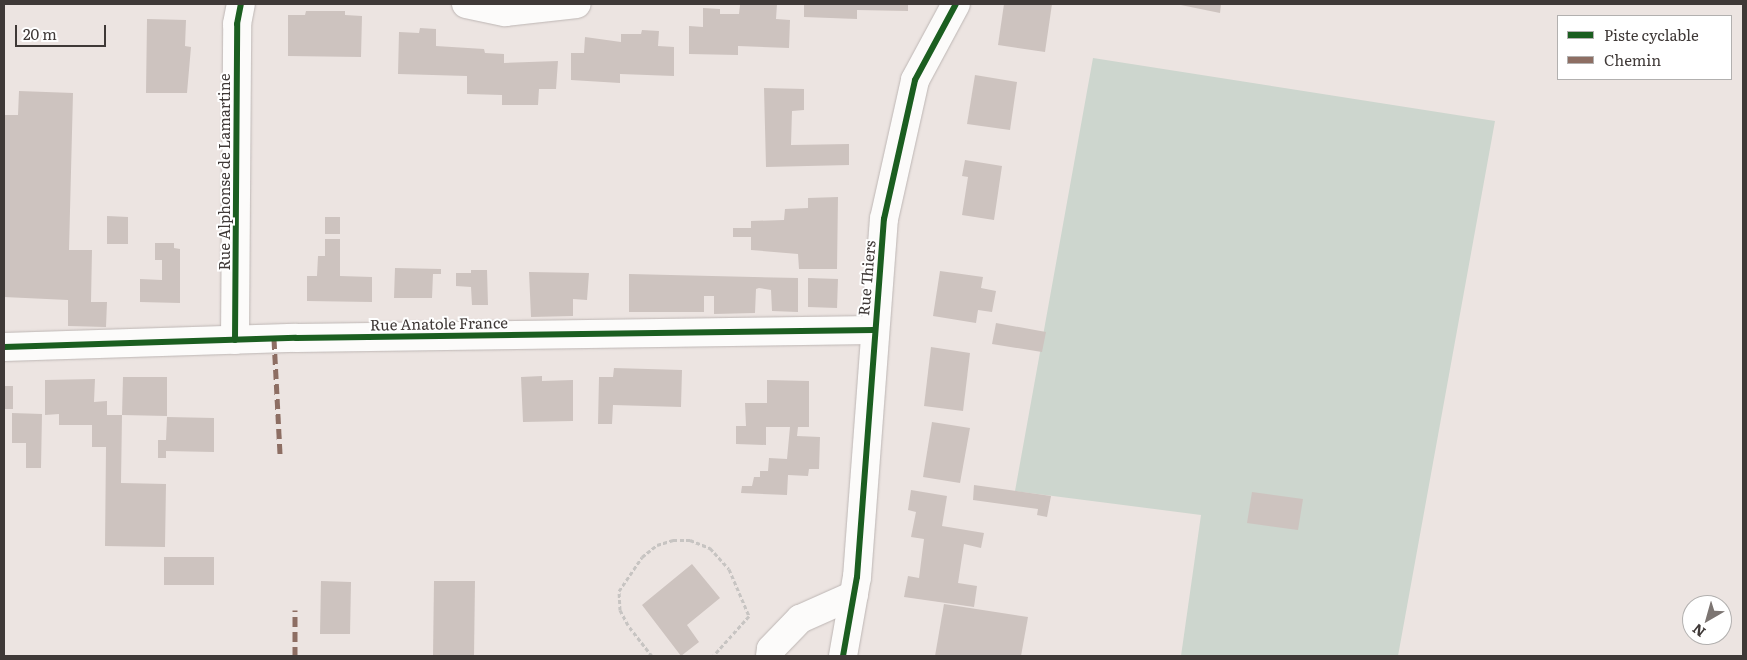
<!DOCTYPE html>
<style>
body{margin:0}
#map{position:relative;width:1747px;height:660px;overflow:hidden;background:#ece4e1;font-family:Literata,serif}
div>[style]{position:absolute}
.green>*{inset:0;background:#cdd6ce}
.building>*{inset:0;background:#cdc3bf}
.path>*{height:3px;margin-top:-1.5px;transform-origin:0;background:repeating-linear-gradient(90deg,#c7c4c2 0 4px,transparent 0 6.5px)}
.roads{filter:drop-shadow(0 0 1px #bdb6b4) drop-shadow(0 0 1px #bdb6b4)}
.minor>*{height:28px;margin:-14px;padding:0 14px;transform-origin:14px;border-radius:14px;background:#fcfbfa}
.quiet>*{height:5px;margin-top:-2.5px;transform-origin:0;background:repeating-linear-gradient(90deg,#8d6e63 0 10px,transparent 0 15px)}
.cycleway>*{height:6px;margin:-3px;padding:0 3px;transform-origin:3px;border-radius:3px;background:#1b5e20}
span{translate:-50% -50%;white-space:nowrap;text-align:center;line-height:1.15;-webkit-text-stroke:4px #fff;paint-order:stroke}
.street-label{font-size:15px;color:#3f3937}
.frame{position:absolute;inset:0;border:5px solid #3f3937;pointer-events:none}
.legend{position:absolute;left:1557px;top:15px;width:175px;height:65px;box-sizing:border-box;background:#fff;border:1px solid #b2b0af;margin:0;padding:6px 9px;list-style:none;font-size:15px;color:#3f3937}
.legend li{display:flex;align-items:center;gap:10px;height:25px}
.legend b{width:25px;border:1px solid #b2b0af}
.north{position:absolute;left:1682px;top:595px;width:50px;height:50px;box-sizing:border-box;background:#fff;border:1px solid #b2b0af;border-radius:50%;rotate:218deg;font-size:14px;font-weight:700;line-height:20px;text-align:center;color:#3f3937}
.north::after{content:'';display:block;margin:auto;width:18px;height:22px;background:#7c7572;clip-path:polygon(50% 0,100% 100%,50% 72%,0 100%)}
.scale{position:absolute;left:15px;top:25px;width:91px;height:22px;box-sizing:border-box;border:2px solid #3f3937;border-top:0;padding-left:6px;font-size:15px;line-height:18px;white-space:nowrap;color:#3f3937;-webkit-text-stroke:4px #fff;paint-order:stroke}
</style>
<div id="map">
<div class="green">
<div style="clip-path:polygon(1093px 58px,1495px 121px,1398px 656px,1181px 656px,1201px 515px,1015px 491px)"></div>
</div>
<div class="building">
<div style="clip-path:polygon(777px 4px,776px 19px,790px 20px,789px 48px,738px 46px,738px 55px,689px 54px,689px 26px,703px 27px,703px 8px,720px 9px,720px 14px,739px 14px,740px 5px)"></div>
<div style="clip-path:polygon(804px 4px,908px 4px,908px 11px,857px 10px,857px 19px,804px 17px)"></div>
<div style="clip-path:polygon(1004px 4px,1052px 4px,1045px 52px,998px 45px)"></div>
<div style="clip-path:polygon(1176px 4px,1221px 4px,1220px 13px)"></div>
<div style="clip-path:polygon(306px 11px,345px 11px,345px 15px,362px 16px,361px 57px,288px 56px,288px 15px,305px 15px)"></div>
<div style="clip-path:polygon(147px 19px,186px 20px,185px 46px,191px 47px,187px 93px,146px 93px)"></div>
<div style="clip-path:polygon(420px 28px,436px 29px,436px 46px,484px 49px,485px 53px,504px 54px,504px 63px,558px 61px,556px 89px,539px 89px,538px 105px,502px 105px,502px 95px,467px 94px,467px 76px,398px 74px,399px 32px,419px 33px)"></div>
<div style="clip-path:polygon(642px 30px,659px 31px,658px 46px,674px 47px,674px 76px,620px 74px,620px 83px,571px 80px,571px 53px,584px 53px,585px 37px,621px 42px,621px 34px,641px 34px)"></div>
<div style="clip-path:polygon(975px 75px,1017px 82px,1010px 130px,967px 124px)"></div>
<div style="clip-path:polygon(764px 88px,804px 89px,804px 110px,792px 111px,791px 145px,849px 144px,849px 165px,766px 167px)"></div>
<div style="clip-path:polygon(19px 91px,73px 93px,69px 250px,92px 250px,91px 302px,107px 302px,106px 327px,68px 326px,68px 300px,4px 297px,4px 115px,18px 115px)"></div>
<div style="clip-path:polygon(965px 160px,1002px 166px,994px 220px,962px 215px,968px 177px,962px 176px)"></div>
<div style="clip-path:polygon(838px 197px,837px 269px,799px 269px,798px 254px,751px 250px,751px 237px,733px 237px,733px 228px,751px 228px,751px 221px,784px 220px,785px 209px,808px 208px,808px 198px)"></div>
<div style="clip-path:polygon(107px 216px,128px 217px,128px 244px,107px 244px)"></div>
<div style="clip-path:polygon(325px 217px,340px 217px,340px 234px,325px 234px)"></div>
<div style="clip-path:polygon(325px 239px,340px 239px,340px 276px,372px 277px,372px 302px,307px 301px,307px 276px,317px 276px,318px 256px,325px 256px)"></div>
<div style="clip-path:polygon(155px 243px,174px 243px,174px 248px,180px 249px,180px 303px,140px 302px,140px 279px,162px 280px,162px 260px,155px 260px)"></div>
<div style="clip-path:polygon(395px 268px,441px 269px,441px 274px,433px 274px,432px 298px,394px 298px)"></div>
<div style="clip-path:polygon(471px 270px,487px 270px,488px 305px,472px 305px,471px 287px,456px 286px,456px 273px,471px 273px)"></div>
<div style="clip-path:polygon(940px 271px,983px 277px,981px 288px,996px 291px,992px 312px,978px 310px,976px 323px,933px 316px)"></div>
<div style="clip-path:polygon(529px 272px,589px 273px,587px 300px,573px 299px,573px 316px,531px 317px)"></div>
<div style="clip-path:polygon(629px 274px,798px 278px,798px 312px,772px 311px,771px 290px,759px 288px,756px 289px,755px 313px,714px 314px,714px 296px,704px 296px,704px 312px,629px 312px)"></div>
<div style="clip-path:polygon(808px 278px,838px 279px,837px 308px,808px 307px)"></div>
<div style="clip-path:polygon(996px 323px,1046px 332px,1042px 352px,992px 344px)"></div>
<div style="clip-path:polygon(931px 347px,970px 353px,963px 411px,924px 406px)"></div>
<div style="clip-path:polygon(614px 368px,682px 370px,681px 407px,613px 405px,612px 424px,598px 424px,599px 377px,613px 377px)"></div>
<div style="clip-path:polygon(542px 376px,542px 381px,573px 380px,573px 421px,523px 422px,521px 377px)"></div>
<div style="clip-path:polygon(123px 377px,167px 377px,167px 416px,122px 415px)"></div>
<div style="clip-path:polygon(95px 379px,94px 402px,107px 401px,107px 415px,122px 415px,121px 483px,166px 484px,165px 547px,105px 546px,106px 447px,92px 447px,92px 425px,59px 425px,59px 414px,45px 415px,45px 380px)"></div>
<div style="clip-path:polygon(767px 380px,809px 381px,809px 427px,798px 427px,797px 436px,820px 437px,819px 469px,809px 469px,808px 476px,788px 475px,787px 495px,741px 493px,742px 486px,752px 486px,754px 477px,760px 477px,760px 471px,768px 471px,769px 458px,787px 459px,790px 427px,766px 427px,766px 445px,736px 444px,736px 426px,746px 426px,745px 403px,767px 403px)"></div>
<div style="clip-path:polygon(4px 386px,13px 386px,13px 409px,4px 409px)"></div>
<div style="clip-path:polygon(12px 413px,42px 414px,41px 468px,26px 468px,26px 443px,12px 443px)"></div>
<div style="clip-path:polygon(167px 417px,214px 418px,214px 452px,166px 451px,166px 458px,158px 458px,158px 440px,166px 440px)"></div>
<div style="clip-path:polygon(932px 422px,970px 428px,960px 483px,923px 477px)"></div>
<div style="clip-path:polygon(974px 485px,1051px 496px,1047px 517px,1037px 515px,1038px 509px,973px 500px)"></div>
<div style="clip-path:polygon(911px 490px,947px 496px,942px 526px,984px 533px,981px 548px,964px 544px,958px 583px,977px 586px,974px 607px,904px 597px,908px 576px,919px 578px,924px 539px,911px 537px,916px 512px,908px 510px)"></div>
<div style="clip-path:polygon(1252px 492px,1303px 499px,1298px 530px,1247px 523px)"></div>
<div style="clip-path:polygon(164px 557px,214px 557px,214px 585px,164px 585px)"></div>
<div style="clip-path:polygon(692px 564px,720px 598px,687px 625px,699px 642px,681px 656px,642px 605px)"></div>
<div style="clip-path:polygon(321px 581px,351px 582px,350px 634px,320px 634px)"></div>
<div style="clip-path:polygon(434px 581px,475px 581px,474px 656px,433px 656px)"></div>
<div style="clip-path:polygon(944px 604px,1028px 617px,1021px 656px,935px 656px)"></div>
</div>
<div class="path">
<div style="left:652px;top:656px;width:39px;rotate:-128deg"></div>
<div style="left:628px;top:625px;width:17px;rotate:-118deg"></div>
<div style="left:620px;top:610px;width:19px;rotate:-93deg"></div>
<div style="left:619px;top:591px;width:41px;rotate:-55.9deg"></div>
<div style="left:642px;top:557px;width:19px;rotate:-39deg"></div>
<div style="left:657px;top:545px;width:17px;rotate:-17deg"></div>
<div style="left:673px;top:540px;width:17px"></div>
<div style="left:690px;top:540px;width:22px;rotate:22deg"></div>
<div style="left:710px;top:548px;width:28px;rotate:48deg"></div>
<div style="left:729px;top:569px;width:51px;rotate:66.9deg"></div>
<div style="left:749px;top:616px;width:54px;rotate:132deg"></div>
</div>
<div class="roads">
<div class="minor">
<div style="left:466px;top:4px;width:40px;rotate:12deg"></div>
<div style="left:505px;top:12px;width:72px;rotate:-6.3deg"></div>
<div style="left:235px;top:340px;width:316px;rotate:-89.6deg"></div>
<div style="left:237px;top:24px;width:20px;rotate:-79deg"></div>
<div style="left:4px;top:347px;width:292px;rotate:-1.8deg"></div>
<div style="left:296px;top:338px;width:578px;rotate:-0.79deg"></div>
<div style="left:770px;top:656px;width:7px;rotate:-82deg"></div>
<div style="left:771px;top:649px;width:42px;rotate:-46deg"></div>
<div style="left:800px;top:619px;width:59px;rotate:-24deg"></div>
<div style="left:843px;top:656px;width:80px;rotate:-80deg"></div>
<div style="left:857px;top:577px;width:359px;rotate:-85.7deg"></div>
<div style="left:884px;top:219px;width:142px;rotate:-77.4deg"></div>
<div style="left:915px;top:80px;width:86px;rotate:-61.7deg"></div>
</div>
</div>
<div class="quiet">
<div style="left:274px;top:339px;width:116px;rotate:87deg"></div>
<div style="left:295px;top:656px;width:46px;rotate:-90deg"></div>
</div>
<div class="cycleway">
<div style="left:235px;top:340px;width:316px;rotate:-89.6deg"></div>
<div style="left:237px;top:24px;width:20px;rotate:-79deg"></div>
<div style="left:4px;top:347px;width:292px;rotate:-1.8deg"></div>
<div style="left:296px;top:338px;width:578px;rotate:-0.79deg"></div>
<div style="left:843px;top:656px;width:80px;rotate:-80deg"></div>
<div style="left:857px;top:577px;width:359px;rotate:-85.7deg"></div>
<div style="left:884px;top:219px;width:142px;rotate:-77.4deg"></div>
<div style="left:915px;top:80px;width:86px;rotate:-61.7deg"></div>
</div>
<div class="street-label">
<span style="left:224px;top:172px;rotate:-90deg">Rue Alphonse de Lamartine</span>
<span style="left:866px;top:278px;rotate:-85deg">Rue Thiers</span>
<span style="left:439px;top:323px;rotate:-1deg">Rue Anatole France</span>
</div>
<div class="frame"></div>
<ul class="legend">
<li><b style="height:6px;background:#1b5e20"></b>Piste cyclable</li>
<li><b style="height:6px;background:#8d6e63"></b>Chemin</li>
</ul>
<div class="north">N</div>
<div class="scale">20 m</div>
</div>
